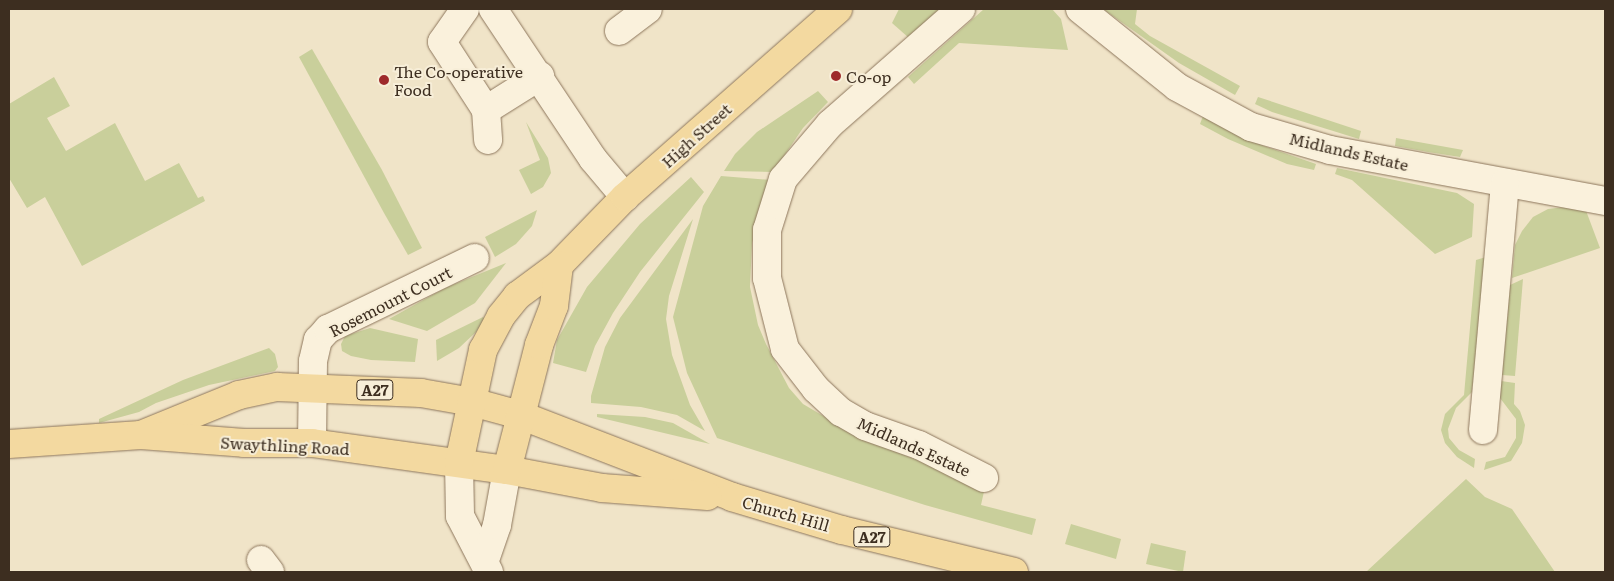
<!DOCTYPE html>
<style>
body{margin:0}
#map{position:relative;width:1614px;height:581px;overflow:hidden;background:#f0e4c8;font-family:Literata,serif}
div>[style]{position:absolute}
.green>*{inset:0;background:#c9cf9b}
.roads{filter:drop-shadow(0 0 1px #8d765c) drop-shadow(0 0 1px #8d765c)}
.minor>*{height:28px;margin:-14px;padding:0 14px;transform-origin:14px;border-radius:14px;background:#faf1dc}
.major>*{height:28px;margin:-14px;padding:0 14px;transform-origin:14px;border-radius:14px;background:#f3d9a0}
.dots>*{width:14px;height:14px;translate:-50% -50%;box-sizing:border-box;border:2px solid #f7eed8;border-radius:50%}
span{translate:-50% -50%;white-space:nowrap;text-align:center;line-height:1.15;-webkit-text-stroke:4px #f7eed8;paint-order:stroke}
.shield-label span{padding:1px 4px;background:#f7eed8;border:1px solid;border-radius:4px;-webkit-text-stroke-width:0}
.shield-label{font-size:15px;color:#3d2e20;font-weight:700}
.poi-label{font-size:16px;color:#3d2e20}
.left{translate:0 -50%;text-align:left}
.street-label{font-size:16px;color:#3d2e20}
.frame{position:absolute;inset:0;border:10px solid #3d2e20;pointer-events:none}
</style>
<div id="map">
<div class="green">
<div style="clip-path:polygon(899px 9px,942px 9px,909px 38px,892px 23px)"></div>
<div style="clip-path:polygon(984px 9px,1052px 9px,1061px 19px,1068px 50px,959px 43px,914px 84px,908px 77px)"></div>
<div style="clip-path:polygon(1103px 9px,1137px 9px,1135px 24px,1150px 36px,1240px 86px,1235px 95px,1179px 63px)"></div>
<div style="clip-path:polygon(312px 49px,382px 170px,422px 248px,408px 255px,384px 213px,299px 57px)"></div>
<div style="clip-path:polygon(54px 77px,70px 106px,47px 118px,66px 151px,115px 123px,145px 181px,179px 163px,198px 198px,203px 196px,205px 201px,82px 266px,45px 197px,27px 208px,9px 178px,9px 104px)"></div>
<div style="clip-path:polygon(818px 91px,828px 102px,803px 128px,773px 172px,724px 171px,735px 154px,757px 132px)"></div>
<div style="clip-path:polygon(1258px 97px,1361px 131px,1359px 139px,1272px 112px,1255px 104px)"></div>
<div style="clip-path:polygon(1203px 116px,1264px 146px,1316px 164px,1314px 170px,1287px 164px,1228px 139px,1200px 124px)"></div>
<div style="clip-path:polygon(526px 122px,548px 158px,551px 173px,543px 187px,531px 194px,519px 170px,540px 160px)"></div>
<div style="clip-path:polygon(1396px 138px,1463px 150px,1460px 157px,1428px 152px,1395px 146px)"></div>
<div style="clip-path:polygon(1337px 168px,1457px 193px,1474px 204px,1472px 237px,1435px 254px,1352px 180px,1335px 174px)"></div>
<div style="clip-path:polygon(721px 176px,771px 180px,752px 243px,750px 287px,758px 325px,766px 344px,789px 388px,803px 404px,859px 437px,985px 487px,981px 505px,1036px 519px,1032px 535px,925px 505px,717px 438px,687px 373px,673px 317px,703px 206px)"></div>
<div style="clip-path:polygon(691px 177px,704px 192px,640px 272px,613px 313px,595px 346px,586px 372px,553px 363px,557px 340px,587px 287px,640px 224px)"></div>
<div style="clip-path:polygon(1564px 207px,1585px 208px,1600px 248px,1512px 278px,1515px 245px,1522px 231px,1533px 217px,1548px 209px)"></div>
<div style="clip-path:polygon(537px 210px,532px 226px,516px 244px,495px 257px,485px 237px)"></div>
<div style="clip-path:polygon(693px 219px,669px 296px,666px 319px,672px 355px,690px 405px,705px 431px,677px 415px,641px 407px,591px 403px,591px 396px,605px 347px,620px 318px)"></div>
<div style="clip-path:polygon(1486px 257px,1472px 392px,1456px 408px,1448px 429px,1449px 438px,1459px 450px,1475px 459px,1474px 468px,1457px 457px,1445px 443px,1441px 430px,1445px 414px,1464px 395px,1476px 260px)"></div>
<div style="clip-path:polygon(506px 263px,475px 303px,427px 331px,389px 319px,445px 288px)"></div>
<div style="clip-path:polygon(1523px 279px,1515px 376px,1502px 375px,1510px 285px)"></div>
<div style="clip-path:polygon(483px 317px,485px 319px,476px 332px,459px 348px,437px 361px,436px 340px)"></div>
<div style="clip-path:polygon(370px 328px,418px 339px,415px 362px,371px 360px,351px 356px,342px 351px,341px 344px,345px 336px)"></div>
<div style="clip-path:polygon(269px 348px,275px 354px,278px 367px,275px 371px,209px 385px,156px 403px,139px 412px,99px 423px,99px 419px,183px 380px)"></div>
<div style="clip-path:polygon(1501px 381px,1515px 383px,1514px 404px,1520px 411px,1525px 425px,1522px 443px,1511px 461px,1484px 470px,1486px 462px,1505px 457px,1516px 438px,1516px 419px,1500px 398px)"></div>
<div style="clip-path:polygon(597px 414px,645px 417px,673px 423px,710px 444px,597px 417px)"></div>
<div style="clip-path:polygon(1466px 479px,1485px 497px,1512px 509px,1555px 572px,1366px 572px)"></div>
<div style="clip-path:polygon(1071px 524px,1121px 539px,1116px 559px,1065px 544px)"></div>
<div style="clip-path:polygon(1151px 543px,1186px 551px,1183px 572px,1146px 564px)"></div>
</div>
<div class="roads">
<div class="minor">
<div style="left:465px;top:9px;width:40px;rotate:124.9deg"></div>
<div style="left:442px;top:42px;width:81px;rotate:57.1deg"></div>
<div style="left:486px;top:110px;width:64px;rotate:-32.2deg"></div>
<div style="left:493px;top:9px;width:180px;rotate:56.3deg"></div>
<div style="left:593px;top:159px;width:50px;rotate:49.9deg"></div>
<div style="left:961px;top:9px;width:174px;rotate:138.7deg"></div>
<div style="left:830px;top:124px;width:72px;rotate:130.5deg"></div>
<div style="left:783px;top:179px;width:53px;rotate:107.4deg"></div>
<div style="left:767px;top:230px;width:48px;rotate:90deg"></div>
<div style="left:767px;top:278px;width:73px;rotate:75.8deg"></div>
<div style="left:785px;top:349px;width:51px;rotate:52.2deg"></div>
<div style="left:816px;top:389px;width:34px;rotate:43deg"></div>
<div style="left:841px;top:412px;width:28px;rotate:30deg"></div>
<div style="left:865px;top:426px;width:57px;rotate:19.4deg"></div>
<div style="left:919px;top:445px;width:73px;rotate:26.9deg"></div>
<div style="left:1080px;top:9px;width:124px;rotate:38.8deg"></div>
<div style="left:1177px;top:87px;width:84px;rotate:28.4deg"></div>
<div style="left:1251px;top:127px;width:82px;rotate:16.2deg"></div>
<div style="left:1330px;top:150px;width:280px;rotate:10.5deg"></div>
<div style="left:619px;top:31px;width:36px;rotate:-37deg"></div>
<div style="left:486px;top:110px;width:30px;rotate:86deg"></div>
<div style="left:1483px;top:430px;width:248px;rotate:-84.9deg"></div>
<div style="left:312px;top:443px;width:82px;rotate:-89.3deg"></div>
<div style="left:313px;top:361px;width:22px;rotate:-77deg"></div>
<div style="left:318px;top:340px;width:15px;rotate:-48deg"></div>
<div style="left:328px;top:329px;width:163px;rotate:-25.8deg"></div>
<div style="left:459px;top:463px;width:53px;rotate:88.9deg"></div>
<div style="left:460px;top:516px;width:63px;rotate:62.6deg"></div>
<div style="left:261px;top:560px;width:15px;rotate:53deg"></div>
<div style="left:485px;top:560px;width:37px;rotate:-71deg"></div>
<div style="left:497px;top:525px;width:56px;rotate:-79.7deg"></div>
</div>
<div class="major">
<div style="left:141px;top:435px;width:106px;rotate:-22.2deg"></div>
<div style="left:239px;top:395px;width:39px;rotate:-12deg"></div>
<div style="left:277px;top:387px;width:144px;rotate:2.4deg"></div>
<div style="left:421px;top:393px;width:52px;rotate:10deg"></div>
<div style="left:472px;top:402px;width:50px;rotate:15.2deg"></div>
<div style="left:520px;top:415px;width:227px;rotate:21.1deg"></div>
<div style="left:732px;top:497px;width:115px;rotate:16.7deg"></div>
<div style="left:842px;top:530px;width:177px;rotate:13.7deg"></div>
<div style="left:9px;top:444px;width:132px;rotate:-3.9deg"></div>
<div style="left:141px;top:435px;width:103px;rotate:4.4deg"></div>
<div style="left:244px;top:443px;width:68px"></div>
<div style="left:312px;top:443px;width:197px;rotate:7.9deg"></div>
<div style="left:507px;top:470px;width:97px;rotate:10.7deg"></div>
<div style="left:602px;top:488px;width:106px;rotate:4.3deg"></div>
<div style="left:459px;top:463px;width:116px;rotate:-78deg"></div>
<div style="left:483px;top:350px;width:38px;rotate:-62deg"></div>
<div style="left:501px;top:316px;width:26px;rotate:-51deg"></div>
<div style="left:517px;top:296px;width:52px;rotate:-36.4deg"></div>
<div style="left:559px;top:265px;width:95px;rotate:-45.9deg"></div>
<div style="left:625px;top:197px;width:284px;rotate:-41.4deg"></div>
<div style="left:507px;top:470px;width:129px;rotate:-75.6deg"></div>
<div style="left:539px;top:345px;width:42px;rotate:-69deg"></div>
<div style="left:554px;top:306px;width:41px;rotate:-83deg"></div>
</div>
</div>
<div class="dots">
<div style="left:836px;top:76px;background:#9e2a2b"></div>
<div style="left:384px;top:80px;background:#9e2a2b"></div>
</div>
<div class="shield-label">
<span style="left:375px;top:390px">A27</span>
<span style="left:872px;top:537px">A27</span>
</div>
<div class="poi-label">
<span class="left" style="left:394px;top:80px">The Co-operative<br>Food</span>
<span class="left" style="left:846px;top:76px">Co-op</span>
</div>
<div class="street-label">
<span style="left:696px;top:135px;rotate:-42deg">High Street</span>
<span style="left:1349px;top:151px;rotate:13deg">Midlands Estate</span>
<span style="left:390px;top:301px;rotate:-27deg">Rosemount Court</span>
<span style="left:285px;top:445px;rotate:3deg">Swaythling Road</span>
<span style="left:914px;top:446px;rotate:24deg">Midlands Estate</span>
<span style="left:786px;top:513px;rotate:16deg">Church Hill</span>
</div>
<div class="frame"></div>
</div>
